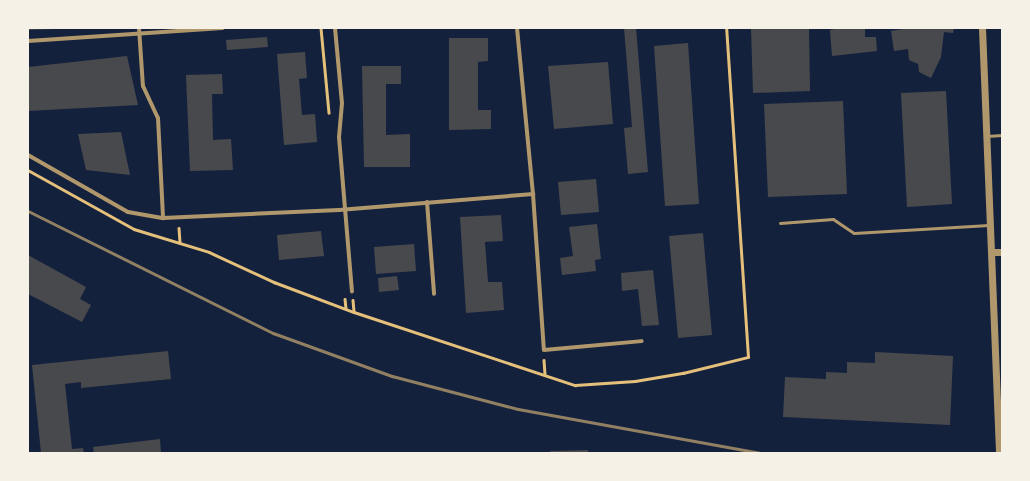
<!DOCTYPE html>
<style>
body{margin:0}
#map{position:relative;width:1030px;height:481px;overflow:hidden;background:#14213d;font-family:Roboto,sans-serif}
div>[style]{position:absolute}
.building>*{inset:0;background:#48494c}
.path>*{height:2.5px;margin:-1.25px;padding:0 1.25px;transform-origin:1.25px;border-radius:1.25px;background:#e5c07b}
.service>*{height:3px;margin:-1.5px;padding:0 1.5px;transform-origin:1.5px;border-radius:1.5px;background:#b1986c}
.minor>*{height:4px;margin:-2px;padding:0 2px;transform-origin:2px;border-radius:2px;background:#b1986c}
.tertiary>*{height:7px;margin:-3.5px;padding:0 3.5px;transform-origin:3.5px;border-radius:3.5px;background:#b1986c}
.rail>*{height:3px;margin:-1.5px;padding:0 1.5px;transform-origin:1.5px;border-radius:1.5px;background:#918062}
span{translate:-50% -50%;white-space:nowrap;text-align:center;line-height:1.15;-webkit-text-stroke:3px #f6f1e7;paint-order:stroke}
.frame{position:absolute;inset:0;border:29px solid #f6f1e7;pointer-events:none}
</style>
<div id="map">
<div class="building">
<div style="clip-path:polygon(28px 28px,56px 28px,56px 29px,28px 30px)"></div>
<div style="clip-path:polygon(624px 28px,636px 28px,648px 172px,628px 174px,624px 128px,632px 127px)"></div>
<div style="clip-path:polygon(751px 28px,809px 28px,810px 91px,753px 93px)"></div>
<div style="clip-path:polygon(839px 28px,865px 28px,865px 37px,876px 37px,877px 51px,832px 56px,830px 30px)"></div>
<div style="clip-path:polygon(910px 28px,954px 28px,953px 33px,944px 32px,941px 57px,931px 78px,919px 72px,918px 64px,909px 60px,908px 49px,894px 51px,891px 31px)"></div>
<div style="clip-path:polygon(267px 37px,268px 47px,227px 50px,226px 40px)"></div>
<div style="clip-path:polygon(449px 38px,488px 38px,488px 61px,478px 62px,478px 110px,491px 110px,491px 129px,449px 130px)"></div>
<div style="clip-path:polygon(688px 43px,699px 204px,665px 206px,654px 46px)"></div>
<div style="clip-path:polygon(305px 52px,307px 78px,299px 79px,302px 115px,315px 114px,317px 142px,284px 145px,277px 54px)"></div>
<div style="clip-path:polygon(127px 56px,138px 105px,28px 111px,28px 67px)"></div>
<div style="clip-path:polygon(608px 62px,613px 124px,554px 129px,548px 66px)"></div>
<div style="clip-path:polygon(362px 66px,401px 66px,401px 84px,386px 84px,386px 135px,410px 134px,410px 167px,364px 167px)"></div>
<div style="clip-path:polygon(222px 74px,223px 94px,212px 94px,213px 140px,231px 139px,233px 170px,190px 171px,186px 75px)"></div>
<div style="clip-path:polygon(946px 91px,952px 204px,907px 207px,901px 93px)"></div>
<div style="clip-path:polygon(843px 101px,847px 194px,768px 197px,764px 104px)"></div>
<div style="clip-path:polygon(121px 132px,130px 175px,86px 170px,78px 134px)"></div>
<div style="clip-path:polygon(596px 179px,599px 212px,561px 215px,558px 182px)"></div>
<div style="clip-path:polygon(501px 215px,503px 241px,485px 242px,488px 282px,502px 282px,504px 310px,466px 313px,460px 217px)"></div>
<div style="clip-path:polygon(597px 224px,601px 259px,595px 260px,596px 271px,562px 275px,560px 258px,573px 256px,569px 227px)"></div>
<div style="clip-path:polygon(321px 231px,324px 256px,279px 260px,277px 235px)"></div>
<div style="clip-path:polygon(703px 233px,712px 335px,678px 338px,669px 236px)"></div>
<div style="clip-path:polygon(414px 244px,416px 271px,376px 274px,374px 247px)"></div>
<div style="clip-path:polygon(28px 255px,86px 287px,80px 299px,91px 305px,82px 322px,28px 294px)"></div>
<div style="clip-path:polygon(653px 270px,659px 325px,642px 326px,638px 289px,622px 291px,621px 273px)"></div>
<div style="clip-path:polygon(397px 276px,399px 290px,379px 292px,378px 278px)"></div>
<div style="clip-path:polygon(168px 351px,171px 379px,81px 388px,81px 382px,65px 384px,72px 449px,83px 448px,84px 453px,41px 453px,32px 365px)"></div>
<div style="clip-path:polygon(875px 352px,953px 356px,950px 425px,783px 417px,785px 377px,826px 379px,826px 372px,847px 373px,847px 362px,875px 363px)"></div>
<div style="clip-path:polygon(160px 439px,161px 453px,94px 453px,93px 447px)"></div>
<div style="clip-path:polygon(588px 450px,588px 453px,550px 453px,550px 451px)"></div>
</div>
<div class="path">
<div style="left:321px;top:28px;width:85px;rotate:84.6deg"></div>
<div style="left:28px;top:170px;width:121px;rotate:29.1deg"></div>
<div style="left:134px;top:229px;width:78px;rotate:17deg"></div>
<div style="left:209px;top:252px;width:72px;rotate:24.8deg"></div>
<div style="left:274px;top:282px;width:85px;rotate:20.6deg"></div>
<div style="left:354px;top:312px;width:233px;rotate:18.3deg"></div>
<div style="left:575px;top:385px;width:60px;rotate:-3.8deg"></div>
<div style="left:635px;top:381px;width:49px;rotate:-9.5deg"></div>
<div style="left:683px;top:373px;width:67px;rotate:-13.8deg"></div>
<div style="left:748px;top:357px;width:330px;rotate:-93.8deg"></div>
<div style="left:179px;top:228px;width:15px;rotate:86deg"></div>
<div style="left:345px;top:299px;width:9px;rotate:84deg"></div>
<div style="left:353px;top:300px;width:12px;rotate:85deg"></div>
<div style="left:544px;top:360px;width:15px;rotate:86deg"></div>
</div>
<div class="service">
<div style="left:987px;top:136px;width:15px;rotate:-4deg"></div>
<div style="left:780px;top:223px;width:53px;rotate:-4.3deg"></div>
<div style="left:833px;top:219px;width:25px;rotate:34deg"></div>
<div style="left:854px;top:233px;width:135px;rotate:-3.4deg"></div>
</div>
<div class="minor">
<div style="left:139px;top:28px;width:58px;rotate:86.1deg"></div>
<div style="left:143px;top:86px;width:35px;rotate:65deg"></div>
<div style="left:158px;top:118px;width:100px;rotate:87.1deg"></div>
<div style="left:335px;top:28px;width:75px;rotate:84.7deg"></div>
<div style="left:342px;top:103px;width:34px;rotate:95deg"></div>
<div style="left:339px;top:137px;width:155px;rotate:85.2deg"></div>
<div style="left:517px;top:28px;width:167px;rotate:84.5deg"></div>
<div style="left:533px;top:194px;width:156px;rotate:86deg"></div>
<div style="left:544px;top:350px;width:98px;rotate:-5.2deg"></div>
<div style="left:28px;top:41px;width:195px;rotate:-3.8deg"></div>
<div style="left:28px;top:155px;width:115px;rotate:29.7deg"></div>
<div style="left:128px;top:212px;width:36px;rotate:10deg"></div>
<div style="left:163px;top:218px;width:176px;rotate:-2.6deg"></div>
<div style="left:339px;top:210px;width:195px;rotate:-4.7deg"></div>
<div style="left:427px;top:202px;width:92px;rotate:85.6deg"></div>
</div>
<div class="tertiary">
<div style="left:982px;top:28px;width:425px;rotate:87.7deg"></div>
<div style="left:992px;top:252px;width:10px"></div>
</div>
<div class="rail">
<div style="left:28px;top:211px;width:274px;rotate:26.5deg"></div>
<div style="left:273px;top:333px;width:127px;rotate:19.9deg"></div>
<div style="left:392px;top:376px;width:130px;rotate:14.7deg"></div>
<div style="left:518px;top:409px;width:245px;rotate:10.3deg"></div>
</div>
<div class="frame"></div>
</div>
